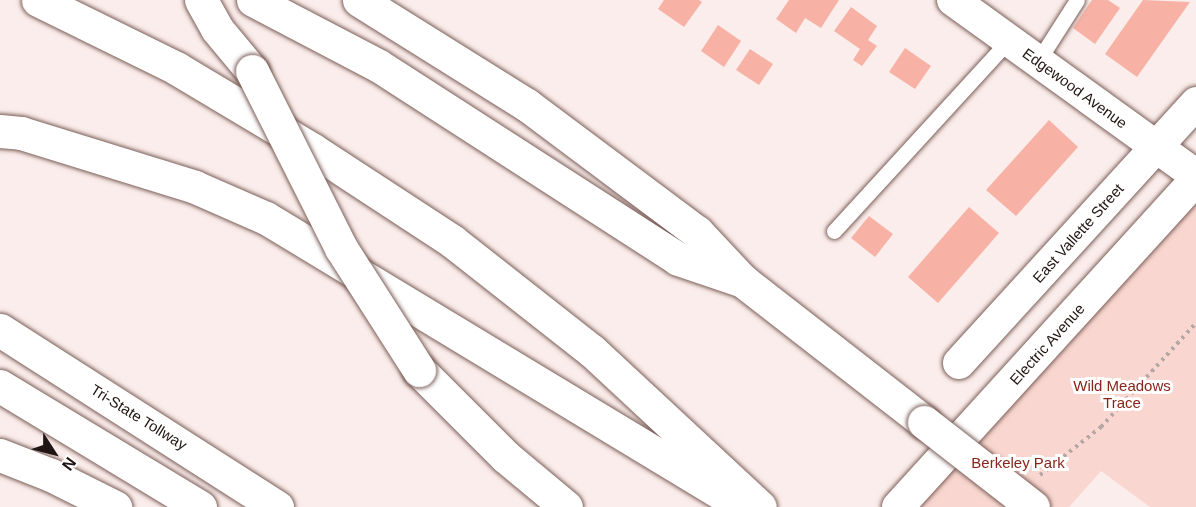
<!DOCTYPE html>
<style>
body{margin:0}
#map{position:relative;width:1196px;height:507px;overflow:hidden;background:#fbedeb;font-family:Arial,sans-serif}
div>[style]{position:absolute}
.green>*{inset:0;background:#f9d7d0}
.building>*{inset:0;background:#f7b2a5}
.path>*{height:4px;margin-top:-2px;transform-origin:0;background:repeating-linear-gradient(90deg,#b3a6a4 0 3px,transparent 0 7.5px)}
.roads{filter:drop-shadow(0 0 2px #7b5e58) drop-shadow(0 0 2px #7b5e58)}
.lane>*{height:15px;margin:-7.5px;padding:0 7.5px;transform-origin:7.5px;border-radius:7.5px;background:#fff}
.street>*{height:32px;margin:-16px;padding:0 16px;transform-origin:16px;border-radius:16px;background:#fff}
.highway>*{height:33px;margin:-16.5px;padding:0 16.5px;transform-origin:16.5px;border-radius:16.5px;background:#fff}
.bridges{filter:drop-shadow(0 0 2px #7b5e58) drop-shadow(0 0 2px #7b5e58)}
.highway-bridge>*{height:33px;margin:-16.5px;padding:0 16.5px;transform-origin:16.5px;border-radius:16.5px;background:#fff}
span{translate:-50% -50%;white-space:nowrap;text-align:center;line-height:1.15;-webkit-text-stroke:6px #fff;paint-order:stroke}
.street-label{font-size:15px;color:#211513}
.park-label{font-size:15px;color:#87251a}
.north{position:absolute;left:24px;top:423px;width:60px;height:60px;-webkit-text-stroke:4px #fff;paint-order:stroke;rotate:126deg;font-size:16px;font-weight:700;line-height:24px;text-align:center;color:#211513}
.north::after{content:'';display:block;margin:auto;width:21px;height:27px;background:#211513;clip-path:polygon(50% 0,100% 100%,50% 72%,0 100%)}
</style>
<div id="map">
<div class="green">
<div style="clip-path:polygon(1196px 202px,1196px 507px,1150px 507px,1101px 471px,1069px 507px,918px 507px)"></div>
</div>
<div class="building">
<div style="clip-path:polygon(664px 0,699px 0,702px 2px,684px 27px,658px 9px)"></div>
<div style="clip-path:polygon(789px 0,839px 0,821px 28px,805px 18px,796px 33px,776px 19px)"></div>
<div style="clip-path:polygon(1092px 0,1108px 0,1120px 8px,1095px 44px,1073px 28px)"></div>
<div style="clip-path:polygon(1143px 0,1190px 2px,1137px 77px,1105px 54px)"></div>
<div style="clip-path:polygon(851px 7px,877px 26px,868px 40px,877px 46px,862px 66px,853px 60px,860px 49px,834px 31px)"></div>
<div style="clip-path:polygon(718px 25px,741px 41px,724px 67px,701px 51px)"></div>
<div style="clip-path:polygon(905px 48px,931px 66px,915px 89px,889px 72px)"></div>
<div style="clip-path:polygon(750px 49px,773px 64px,759px 85px,736px 70px)"></div>
<div style="clip-path:polygon(1049px 120px,1078px 147px,1016px 216px,986px 190px)"></div>
<div style="clip-path:polygon(969px 207px,999px 233px,938px 303px,908px 277px)"></div>
<div style="clip-path:polygon(869px 216px,893px 234px,875px 257px,851px 238px)"></div>
</div>
<div class="path">
<div style="left:1040px;top:475px;width:78px;rotate:-38.2deg"></div>
<div style="left:1101px;top:427px;width:141px;rotate:-47.6deg"></div>
</div>
<div class="roads">
<div class="lane">
<div style="left:1038px;top:61px;width:72px;rotate:-57.4deg"></div>
<div style="left:834px;top:231px;width:259px;rotate:-47.5deg"></div>
</div>
<div class="street">
<div style="left:953px;top:0;width:299px;rotate:35.8deg"></div>
<div style="left:959px;top:363px;width:352px;rotate:-47.6deg"></div>
<div style="left:898px;top:507px;width:442px;rotate:-47.7deg"></div>
</div>
<div class="highway">
<div style="left:38px;top:0;width:154px;rotate:26.2deg"></div>
<div style="left:176px;top:68px;width:160px;rotate:30.9deg"></div>
<div style="left:313px;top:150px;width:166px;rotate:33.2deg"></div>
<div style="left:452px;top:241px;width:178px;rotate:38.2deg"></div>
<div style="left:592px;top:351px;width:229px;rotate:42.9deg"></div>
<div style="left:201px;top:0;width:33px;rotate:61deg"></div>
<div style="left:217px;top:29px;width:55px;rotate:50.2deg"></div>
<div style="left:253px;top:0;width:142px;rotate:27.6deg"></div>
<div style="left:379px;top:66px;width:356px;rotate:32.8deg"></div>
<div style="left:678px;top:259px;width:69px;rotate:18.7deg"></div>
<div style="left:743px;top:281px;width:229px;rotate:37.9deg"></div>
<div style="left:359px;top:0;width:198px;rotate:32deg"></div>
<div style="left:527px;top:105px;width:212px;rotate:36.8deg"></div>
<div style="left:697px;top:232px;width:63px;rotate:46.9deg"></div>
<div style="left:0;top:131px;width:21px;rotate:5deg"></div>
<div style="left:21px;top:133px;width:182px;rotate:17.2deg"></div>
<div style="left:195px;top:187px;width:77px;rotate:23.6deg"></div>
<div style="left:266px;top:218px;width:541px;rotate:31.16deg"></div>
<div style="left:0;top:330px;width:329px;rotate:32.6deg"></div>
<div style="left:419px;top:370px;width:123px;rotate:45deg"></div>
<div style="left:506px;top:457px;width:78px;rotate:39.8deg"></div>
<div style="left:0;top:386px;width:234px;rotate:31.2deg"></div>
<div style="left:0;top:455px;width:55px;rotate:21.4deg"></div>
<div style="left:51px;top:475px;width:72px;rotate:26.6deg"></div>
</div>
</div>
<div class="bridges">
<div class="highway-bridge">
<div style="left:252px;top:71px;width:198px;rotate:63.3deg"></div>
<div style="left:341px;top:248px;width:145px;rotate:57.4deg"></div>
<div style="left:924px;top:422px;width:138px;rotate:37.9deg"></div>
</div>
</div>
<div class="street-label">
<span style="left:1075px;top:88px;rotate:36deg">Edgewood Avenue</span>
<span style="left:1078px;top:233px;rotate:-48deg">East Vallette Street</span>
<span style="left:1047px;top:344px;rotate:-48deg">Electric Avenue</span>
<span style="left:139px;top:417px;rotate:32deg">Tri-State Tollway</span>
</div>
<div class="park-label">
<span style="left:1122px;top:394px">Wild Meadows<br>Trace</span>
<span style="left:1018px;top:463px">Berkeley Park</span>
</div>
<div class="north">N</div>
</div>
